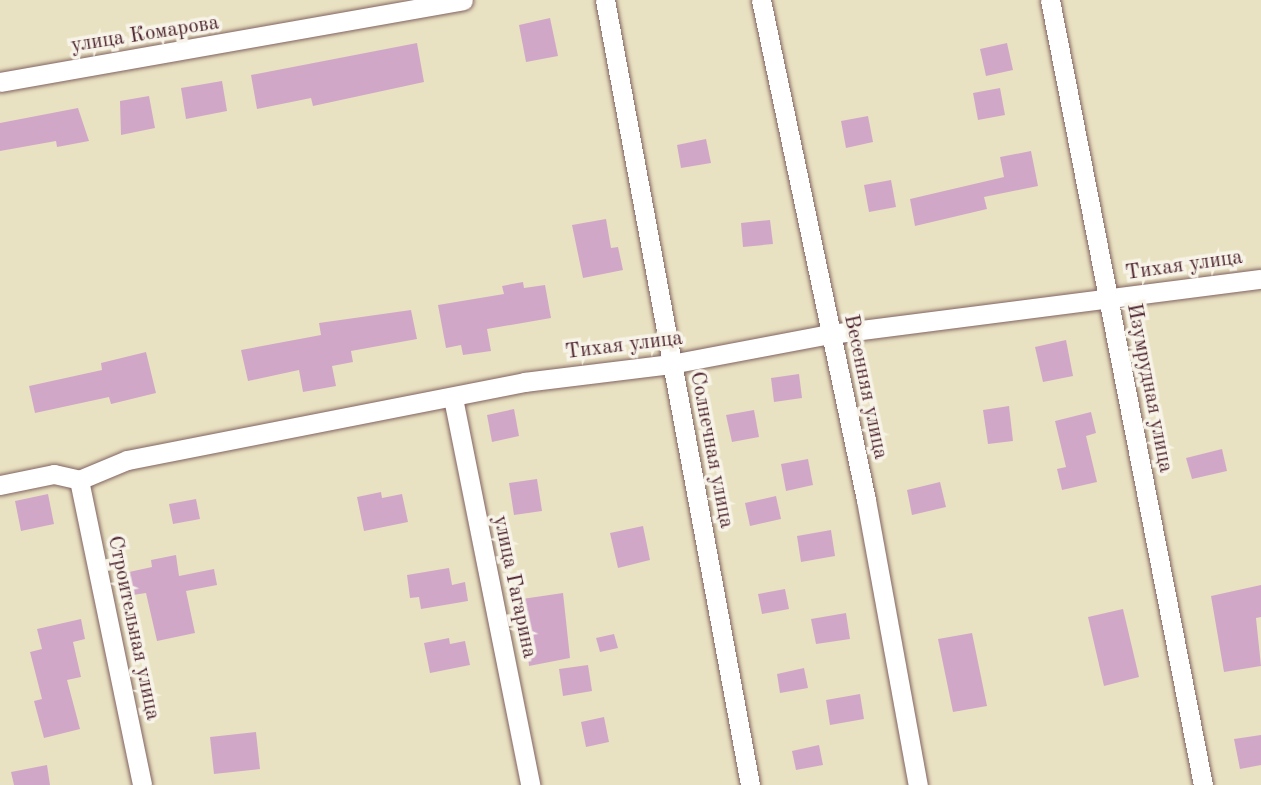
<!DOCTYPE html>
<meta charset="utf-8">
<style>
body{margin:0}
#map{position:relative;width:1261px;height:785px;overflow:hidden;background:#e9e2c2;font-family:"Old Standard TT",serif}
div>[style]{position:absolute}
.building>*{inset:0;background:#d1a7c8}
.roads{filter:drop-shadow(0 0 2px #826360) drop-shadow(0 0 2px #826360)}
.street>*{height:19px;margin:-9.5px;padding:0 9.5px;transform-origin:9.5px;border-radius:9.5px;background:#fff}
span{translate:-50% -50%;white-space:nowrap;text-align:center;line-height:1.15;-webkit-text-stroke:7px #f7f3e8;paint-order:stroke}
.street-label{font-size:21px;color:#4a1f2b}
</style>
<div id="map">
<div class="building">
<div style="clip-path:polygon(550px 18px,558px 56px,526px 62px,519px 25px)"></div>
<div style="clip-path:polygon(417px 43px,424px 82px,313px 106px,311px 98px,257px 109px,251px 75px)"></div>
<div style="clip-path:polygon(1007px 43px,1013px 70px,986px 76px,980px 49px)"></div>
<div style="clip-path:polygon(222px 81px,227px 111px,186px 119px,181px 88px)"></div>
<div style="clip-path:polygon(1000px 88px,1005px 115px,978px 120px,973px 93px)"></div>
<div style="clip-path:polygon(149px 96px,155px 128px,121px 135px,120px 101px)"></div>
<div style="clip-path:polygon(78px 108px,89px 141px,57px 147px,56px 141px,0 151px,0 123px)"></div>
<div style="clip-path:polygon(868px 116px,873px 142px,846px 148px,841px 121px)"></div>
<div style="clip-path:polygon(706px 139px,711px 163px,681px 168px,677px 145px)"></div>
<div style="clip-path:polygon(1031px 151px,1038px 186px,984px 197px,987px 209px,915px 226px,910px 199px,1004px 177px,1000px 157px)"></div>
<div style="clip-path:polygon(891px 180px,896px 207px,869px 212px,864px 185px)"></div>
<div style="clip-path:polygon(606px 219px,611px 248px,618px 247px,623px 270px,583px 278px,572px 225px)"></div>
<div style="clip-path:polygon(770px 220px,773px 244px,743px 247px,741px 223px)"></div>
<div style="clip-path:polygon(523px 282px,524px 288px,545px 285px,551px 318px,487px 329px,491px 351px,463px 355px,461px 345px,446px 348px,438px 305px,504px 294px,502px 286px)"></div>
<div style="clip-path:polygon(411px 310px,417px 339px,351px 351px,353px 362px,332px 366px,336px 386px,303px 392px,299px 370px,248px 381px,241px 350px,321px 335px,319px 323px)"></div>
<div style="clip-path:polygon(1066px 340px,1073px 376px,1043px 382px,1035px 347px)"></div>
<div style="clip-path:polygon(146px 352px,156px 393px,111px 404px,109px 397px,35px 413px,29px 386px,102px 370px,101px 363px)"></div>
<div style="clip-path:polygon(799px 374px,802px 398px,774px 402px,771px 378px)"></div>
<div style="clip-path:polygon(1009px 406px,1013px 441px,988px 444px,983px 410px)"></div>
<div style="clip-path:polygon(514px 409px,519px 436px,492px 442px,487px 415px)"></div>
<div style="clip-path:polygon(754px 410px,759px 437px,732px 442px,726px 415px)"></div>
<div style="clip-path:polygon(1091px 412px,1096px 433px,1086px 436px,1097px 482px,1062px 490px,1057px 469px,1066px 467px,1055px 421px)"></div>
<div style="clip-path:polygon(1222px 449px,1227px 471px,1192px 479px,1186px 458px)"></div>
<div style="clip-path:polygon(808px 459px,813px 485px,786px 491px,781px 464px)"></div>
<div style="clip-path:polygon(537px 479px,542px 511px,514px 515px,509px 483px)"></div>
<div style="clip-path:polygon(940px 482px,946px 507px,912px 515px,907px 490px)"></div>
<div style="clip-path:polygon(381px 492px,382px 498px,402px 494px,408px 522px,364px 531px,357px 497px)"></div>
<div style="clip-path:polygon(48px 494px,54px 524px,21px 531px,15px 501px)"></div>
<div style="clip-path:polygon(776px 496px,781px 519px,750px 526px,745px 503px)"></div>
<div style="clip-path:polygon(196px 499px,200px 519px,173px 524px,169px 504px)"></div>
<div style="clip-path:polygon(643px 526px,650px 560px,618px 568px,610px 533px)"></div>
<div style="clip-path:polygon(831px 530px,835px 556px,801px 562px,797px 536px)"></div>
<div style="clip-path:polygon(176px 555px,179px 576px,214px 569px,217px 585px,186px 591px,195px 633px,157px 641px,146px 593px,133px 595px,129px 572px,152px 567px,151px 560px)"></div>
<div style="clip-path:polygon(449px 568px,452px 585px,465px 582px,468px 601px,421px 609px,419px 597px,410px 598px,407px 575px)"></div>
<div style="clip-path:polygon(1261px 585px,1261px 617px,1256px 618px,1261px 666px,1224px 672px,1211px 596px)"></div>
<div style="clip-path:polygon(785px 589px,789px 609px,762px 614px,758px 594px)"></div>
<div style="clip-path:polygon(563px 593px,570px 658px,529px 666px,522px 599px)"></div>
<div style="clip-path:polygon(1123px 609px,1139px 677px,1104px 686px,1088px 617px)"></div>
<div style="clip-path:polygon(846px 613px,850px 639px,816px 644px,811px 619px)"></div>
<div style="clip-path:polygon(81px 619px,85px 639px,73px 642px,81px 677px,67px 680px,80px 729px,44px 738px,34px 701px,42px 699px,30px 652px,42px 649px,37px 629px)"></div>
<div style="clip-path:polygon(972px 633px,987px 706px,953px 712px,938px 639px)"></div>
<div style="clip-path:polygon(614px 634px,618px 648px,600px 652px,596px 638px)"></div>
<div style="clip-path:polygon(449px 638px,450px 644px,465px 641px,470px 665px,430px 673px,424px 643px)"></div>
<div style="clip-path:polygon(588px 665px,592px 691px,563px 696px,559px 669px)"></div>
<div style="clip-path:polygon(804px 668px,808px 688px,780px 693px,777px 674px)"></div>
<div style="clip-path:polygon(860px 694px,864px 719px,830px 725px,826px 700px)"></div>
<div style="clip-path:polygon(604px 717px,609px 742px,586px 747px,581px 722px)"></div>
<div style="clip-path:polygon(256px 732px,260px 769px,214px 774px,210px 737px)"></div>
<div style="clip-path:polygon(1261px 735px,1261px 765px,1240px 769px,1234px 739px)"></div>
<div style="clip-path:polygon(819px 745px,823px 765px,796px 770px,792px 751px)"></div>
<div style="clip-path:polygon(47px 765px,50px 785px,14px 785px,11px 772px)"></div>
</div>
<div class="roads">
<div class="street">
<div style="left:605px;top:0;width:798px;rotate:79.53deg"></div>
<div style="left:761px;top:0;width:511px;rotate:78.14deg"></div>
<div style="left:866px;top:500px;width:290px;rotate:79.7deg"></div>
<div style="left:1050px;top:0;width:800px;rotate:78.97deg"></div>
<div style="left:0;top:82px;width:470px;rotate:-10deg"></div>
<div style="left:453px;top:398px;width:395px;rotate:78.7deg"></div>
<div style="left:79px;top:480px;width:311px;rotate:78.3deg"></div>
<div style="left:0;top:485px;width:55px;rotate:-11.5deg"></div>
<div style="left:54px;top:474px;width:26px;rotate:13deg"></div>
<div style="left:79px;top:480px;width:52px;rotate:-22.6deg"></div>
<div style="left:127px;top:460px;width:405px;rotate:-11.1deg"></div>
<div style="left:524px;top:382px;width:148px;rotate:-7deg"></div>
<div style="left:671px;top:364px;width:162px;rotate:-10.7deg"></div>
<div style="left:830px;top:334px;width:434px;rotate:-7.3deg"></div>
</div>
</div>
<div class="street-label">
<span style="left:145px;top:35px;rotate:-9deg">улица Комарова</span>
<span style="left:1184px;top:266px;rotate:-8deg">Тихая улица</span>
<span style="left:624px;top:346px;rotate:-7deg">Тихая улица</span>
<span style="left:865px;top:387px;rotate:78deg">Весенняя улица</span>
<span style="left:1149px;top:388px;rotate:79deg">Изумрудная улица</span>
<span style="left:711px;top:450px;rotate:79deg">Солнечная улица</span>
<span style="left:514px;top:587px;rotate:78deg">улица Гагарина</span>
<span style="left:133px;top:628px;rotate:78deg">Строительная улица</span>
</div>
</div>
